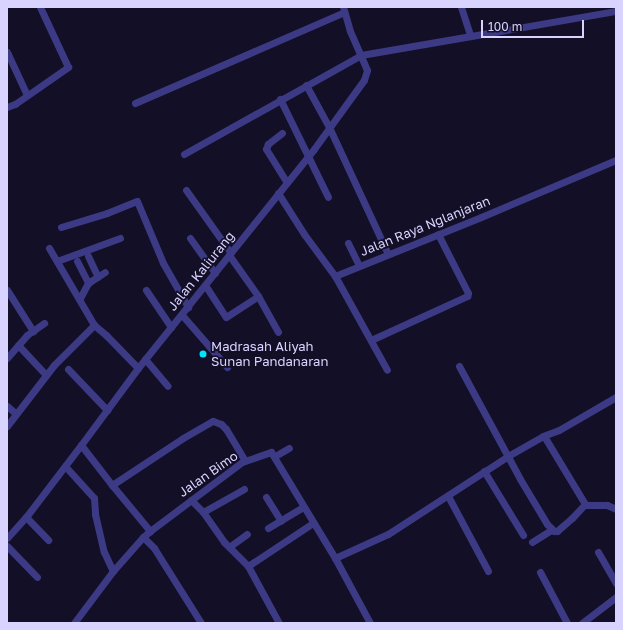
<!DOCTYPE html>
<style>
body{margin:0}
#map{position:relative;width:623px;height:630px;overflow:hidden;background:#130f26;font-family:"Golos Text",sans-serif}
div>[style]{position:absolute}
.minor>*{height:7px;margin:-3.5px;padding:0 3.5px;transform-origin:3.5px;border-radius:3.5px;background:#3d3a85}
.dots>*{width:11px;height:11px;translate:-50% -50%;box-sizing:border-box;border:2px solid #130f26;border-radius:50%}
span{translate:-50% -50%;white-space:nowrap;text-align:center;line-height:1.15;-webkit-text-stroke:3.5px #130f26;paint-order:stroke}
.street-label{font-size:13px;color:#d9d4ff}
.poi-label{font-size:13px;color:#d9d4ff}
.left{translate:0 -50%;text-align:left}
.frame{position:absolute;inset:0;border:8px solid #d9d4ff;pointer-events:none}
.scale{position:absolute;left:481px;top:20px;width:103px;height:18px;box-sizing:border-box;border:2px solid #d9d4ff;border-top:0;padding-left:5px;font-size:12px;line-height:14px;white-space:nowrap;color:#d9d4ff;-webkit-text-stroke:3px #130f26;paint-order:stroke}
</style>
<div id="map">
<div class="minor">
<div style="left:461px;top:7px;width:29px;rotate:72deg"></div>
<div style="left:7px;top:52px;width:47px;rotate:65.1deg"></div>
<div style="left:306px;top:85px;width:48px;rotate:61.3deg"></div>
<div style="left:329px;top:127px;width:140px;rotate:65.1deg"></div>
<div style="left:280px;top:99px;width:109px;rotate:63.9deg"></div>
<div style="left:135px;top:103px;width:228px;rotate:-23.5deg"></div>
<div style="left:7px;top:107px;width:9px;rotate:-21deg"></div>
<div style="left:15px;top:104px;width:65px;rotate:-34.9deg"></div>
<div style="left:68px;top:67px;width:66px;rotate:-115deg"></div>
<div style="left:282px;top:133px;width:18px;rotate:142deg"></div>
<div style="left:268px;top:144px;width:5px;rotate:112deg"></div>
<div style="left:266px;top:149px;width:39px;rotate:58deg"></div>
<div style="left:184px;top:154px;width:203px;rotate:-29.2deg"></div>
<div style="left:361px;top:55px;width:259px;rotate:-9.8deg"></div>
<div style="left:186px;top:190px;width:77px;rotate:54.5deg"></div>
<div style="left:278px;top:193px;width:49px;rotate:57.6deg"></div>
<div style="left:304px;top:234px;width:52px;rotate:53.6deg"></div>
<div style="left:335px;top:276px;width:157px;rotate:-22deg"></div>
<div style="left:481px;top:217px;width:147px;rotate:-22.9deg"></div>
<div style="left:61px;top:227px;width:48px;rotate:-16.9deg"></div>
<div style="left:107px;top:213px;width:32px;rotate:-22deg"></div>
<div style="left:137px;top:201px;width:67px;rotate:67.2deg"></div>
<div style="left:163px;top:263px;width:51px;rotate:60.4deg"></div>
<div style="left:190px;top:238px;width:43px;rotate:54.5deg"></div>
<div style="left:348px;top:243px;width:25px;rotate:64deg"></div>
<div style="left:49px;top:248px;width:89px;rotate:59.7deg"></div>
<div style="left:229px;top:255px;width:50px;rotate:54.7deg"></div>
<div style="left:258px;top:296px;width:41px;rotate:60.9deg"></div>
<div style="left:88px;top:256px;width:23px;rotate:65deg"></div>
<div style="left:57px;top:261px;width:67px;rotate:-20.1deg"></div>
<div style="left:77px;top:261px;width:25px;rotate:63deg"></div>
<div style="left:335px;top:276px;width:107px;rotate:61deg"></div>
<div style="left:205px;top:285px;width:38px;rotate:57deg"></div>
<div style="left:226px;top:317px;width:38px;rotate:-33deg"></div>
<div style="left:7px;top:290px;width:49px;rotate:57.6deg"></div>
<div style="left:146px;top:290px;width:45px;rotate:56deg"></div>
<div style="left:80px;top:298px;width:17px;rotate:-62deg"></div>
<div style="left:88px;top:283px;width:20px;rotate:-33deg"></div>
<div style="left:182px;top:315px;width:69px;rotate:49.1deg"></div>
<div style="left:371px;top:340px;width:106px;rotate:-24.6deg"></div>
<div style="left:467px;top:296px;width:3px;rotate:-72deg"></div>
<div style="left:468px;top:293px;width:66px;rotate:-117deg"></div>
<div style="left:18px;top:345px;width:41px;rotate:47deg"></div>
<div style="left:7px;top:358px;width:30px;rotate:-49deg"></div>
<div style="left:27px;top:335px;width:21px;rotate:-35deg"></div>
<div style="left:145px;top:359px;width:35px;rotate:50deg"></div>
<div style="left:459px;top:366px;width:128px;rotate:61.6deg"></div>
<div style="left:520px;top:479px;width:52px;rotate:59deg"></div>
<div style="left:547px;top:524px;width:10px;rotate:45deg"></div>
<div style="left:554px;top:531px;width:3px"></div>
<div style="left:557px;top:531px;width:20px;rotate:-41deg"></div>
<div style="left:572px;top:518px;width:19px;rotate:-47deg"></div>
<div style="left:585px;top:504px;width:79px;rotate:-121.1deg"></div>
<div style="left:68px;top:369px;width:57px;rotate:46.4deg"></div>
<div style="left:7px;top:406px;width:11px;rotate:41deg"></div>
<div style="left:7px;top:426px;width:77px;rotate:-52.4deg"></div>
<div style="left:54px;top:365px;width:57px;rotate:-45deg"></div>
<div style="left:94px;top:325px;width:16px;rotate:40deg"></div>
<div style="left:106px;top:335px;width:46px;rotate:45.9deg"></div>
<div style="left:81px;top:445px;width:51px;rotate:52.2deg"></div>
<div style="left:112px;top:485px;width:60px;rotate:50.4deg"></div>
<div style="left:150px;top:531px;width:115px;rotate:-36.9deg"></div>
<div style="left:242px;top:462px;width:31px;rotate:-19deg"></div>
<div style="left:271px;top:452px;width:124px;rotate:58.9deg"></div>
<div style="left:335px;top:558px;width:74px;rotate:61.7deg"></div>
<div style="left:275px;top:456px;width:16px;rotate:-30deg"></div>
<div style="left:65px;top:466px;width:43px;rotate:47.8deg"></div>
<div style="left:94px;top:498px;width:16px;rotate:86deg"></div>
<div style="left:95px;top:514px;width:39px;rotate:77deg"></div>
<div style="left:104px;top:552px;width:21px;rotate:65deg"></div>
<div style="left:484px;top:471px;width:75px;rotate:58.6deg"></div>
<div style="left:112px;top:485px;width:85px;rotate:-33.5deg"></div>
<div style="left:183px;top:438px;width:34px;rotate:-30deg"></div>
<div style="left:213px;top:421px;width:9px;rotate:21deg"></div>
<div style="left:221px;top:424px;width:7px;rotate:45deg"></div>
<div style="left:226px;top:429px;width:37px;rotate:59deg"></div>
<div style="left:448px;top:496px;width:85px;rotate:61.9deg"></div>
<div style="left:266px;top:497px;width:28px;rotate:58deg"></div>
<div style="left:191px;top:500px;width:17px;rotate:45deg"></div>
<div style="left:203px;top:512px;width:37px;rotate:55deg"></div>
<div style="left:224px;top:542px;width:34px;rotate:45deg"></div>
<div style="left:248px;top:566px;width:65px;rotate:61.5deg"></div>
<div style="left:585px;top:505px;width:22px"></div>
<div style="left:607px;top:505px;width:10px;rotate:24deg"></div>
<div style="left:203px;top:512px;width:47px;rotate:-29.3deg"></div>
<div style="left:26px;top:517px;width:32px;rotate:46deg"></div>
<div style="left:268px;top:528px;width:41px;rotate:-31deg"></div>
<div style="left:150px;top:531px;width:9px;rotate:139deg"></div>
<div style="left:143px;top:537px;width:16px;rotate:45deg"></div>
<div style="left:154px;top:548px;width:89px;rotate:57.9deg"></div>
<div style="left:7px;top:538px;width:28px;rotate:-48deg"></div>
<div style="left:26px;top:517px;width:91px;rotate:-52.6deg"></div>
<div style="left:81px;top:445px;width:96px;rotate:-53.5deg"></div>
<div style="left:138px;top:368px;width:281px;rotate:-51.2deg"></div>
<div style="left:314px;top:149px;width:85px;rotate:-54.1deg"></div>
<div style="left:364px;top:80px;width:10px;rotate:-73deg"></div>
<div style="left:367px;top:70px;width:43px;rotate:-113.6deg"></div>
<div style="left:350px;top:31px;width:25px;rotate:-106deg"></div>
<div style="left:532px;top:542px;width:22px;rotate:-32deg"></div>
<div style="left:7px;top:546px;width:43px;rotate:45.9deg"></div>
<div style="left:229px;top:547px;width:22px;rotate:-36deg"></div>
<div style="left:598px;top:552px;width:36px;rotate:60deg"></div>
<div style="left:335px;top:558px;width:58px;rotate:-24.4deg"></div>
<div style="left:388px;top:534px;width:143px;rotate:-33deg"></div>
<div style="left:508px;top:456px;width:40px;rotate:-29.7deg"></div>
<div style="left:543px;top:436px;width:17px;rotate:-21deg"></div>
<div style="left:559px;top:430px;width:66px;rotate:-30.1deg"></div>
<div style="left:248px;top:566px;width:78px;rotate:-33.5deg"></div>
<div style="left:540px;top:572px;width:58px;rotate:62.1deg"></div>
<div style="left:74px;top:623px;width:65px;rotate:-53.1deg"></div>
<div style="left:113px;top:571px;width:45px;rotate:-48.6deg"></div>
<div style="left:582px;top:623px;width:43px;rotate:-37.4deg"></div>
</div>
<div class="dots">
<div style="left:203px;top:354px;background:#00e5ff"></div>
</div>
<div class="street-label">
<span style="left:425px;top:226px;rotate:-22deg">Jalan Raya Nglanjaran</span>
<span style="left:201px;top:271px;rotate:-51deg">Jalan Kaliurang</span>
<span style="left:208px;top:474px;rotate:-35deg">Jalan Bimo</span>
</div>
<div class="poi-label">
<span class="left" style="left:211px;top:354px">Madrasah Aliyah<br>Sunan Pandanaran</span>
</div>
<div class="frame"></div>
<div class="scale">100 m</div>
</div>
